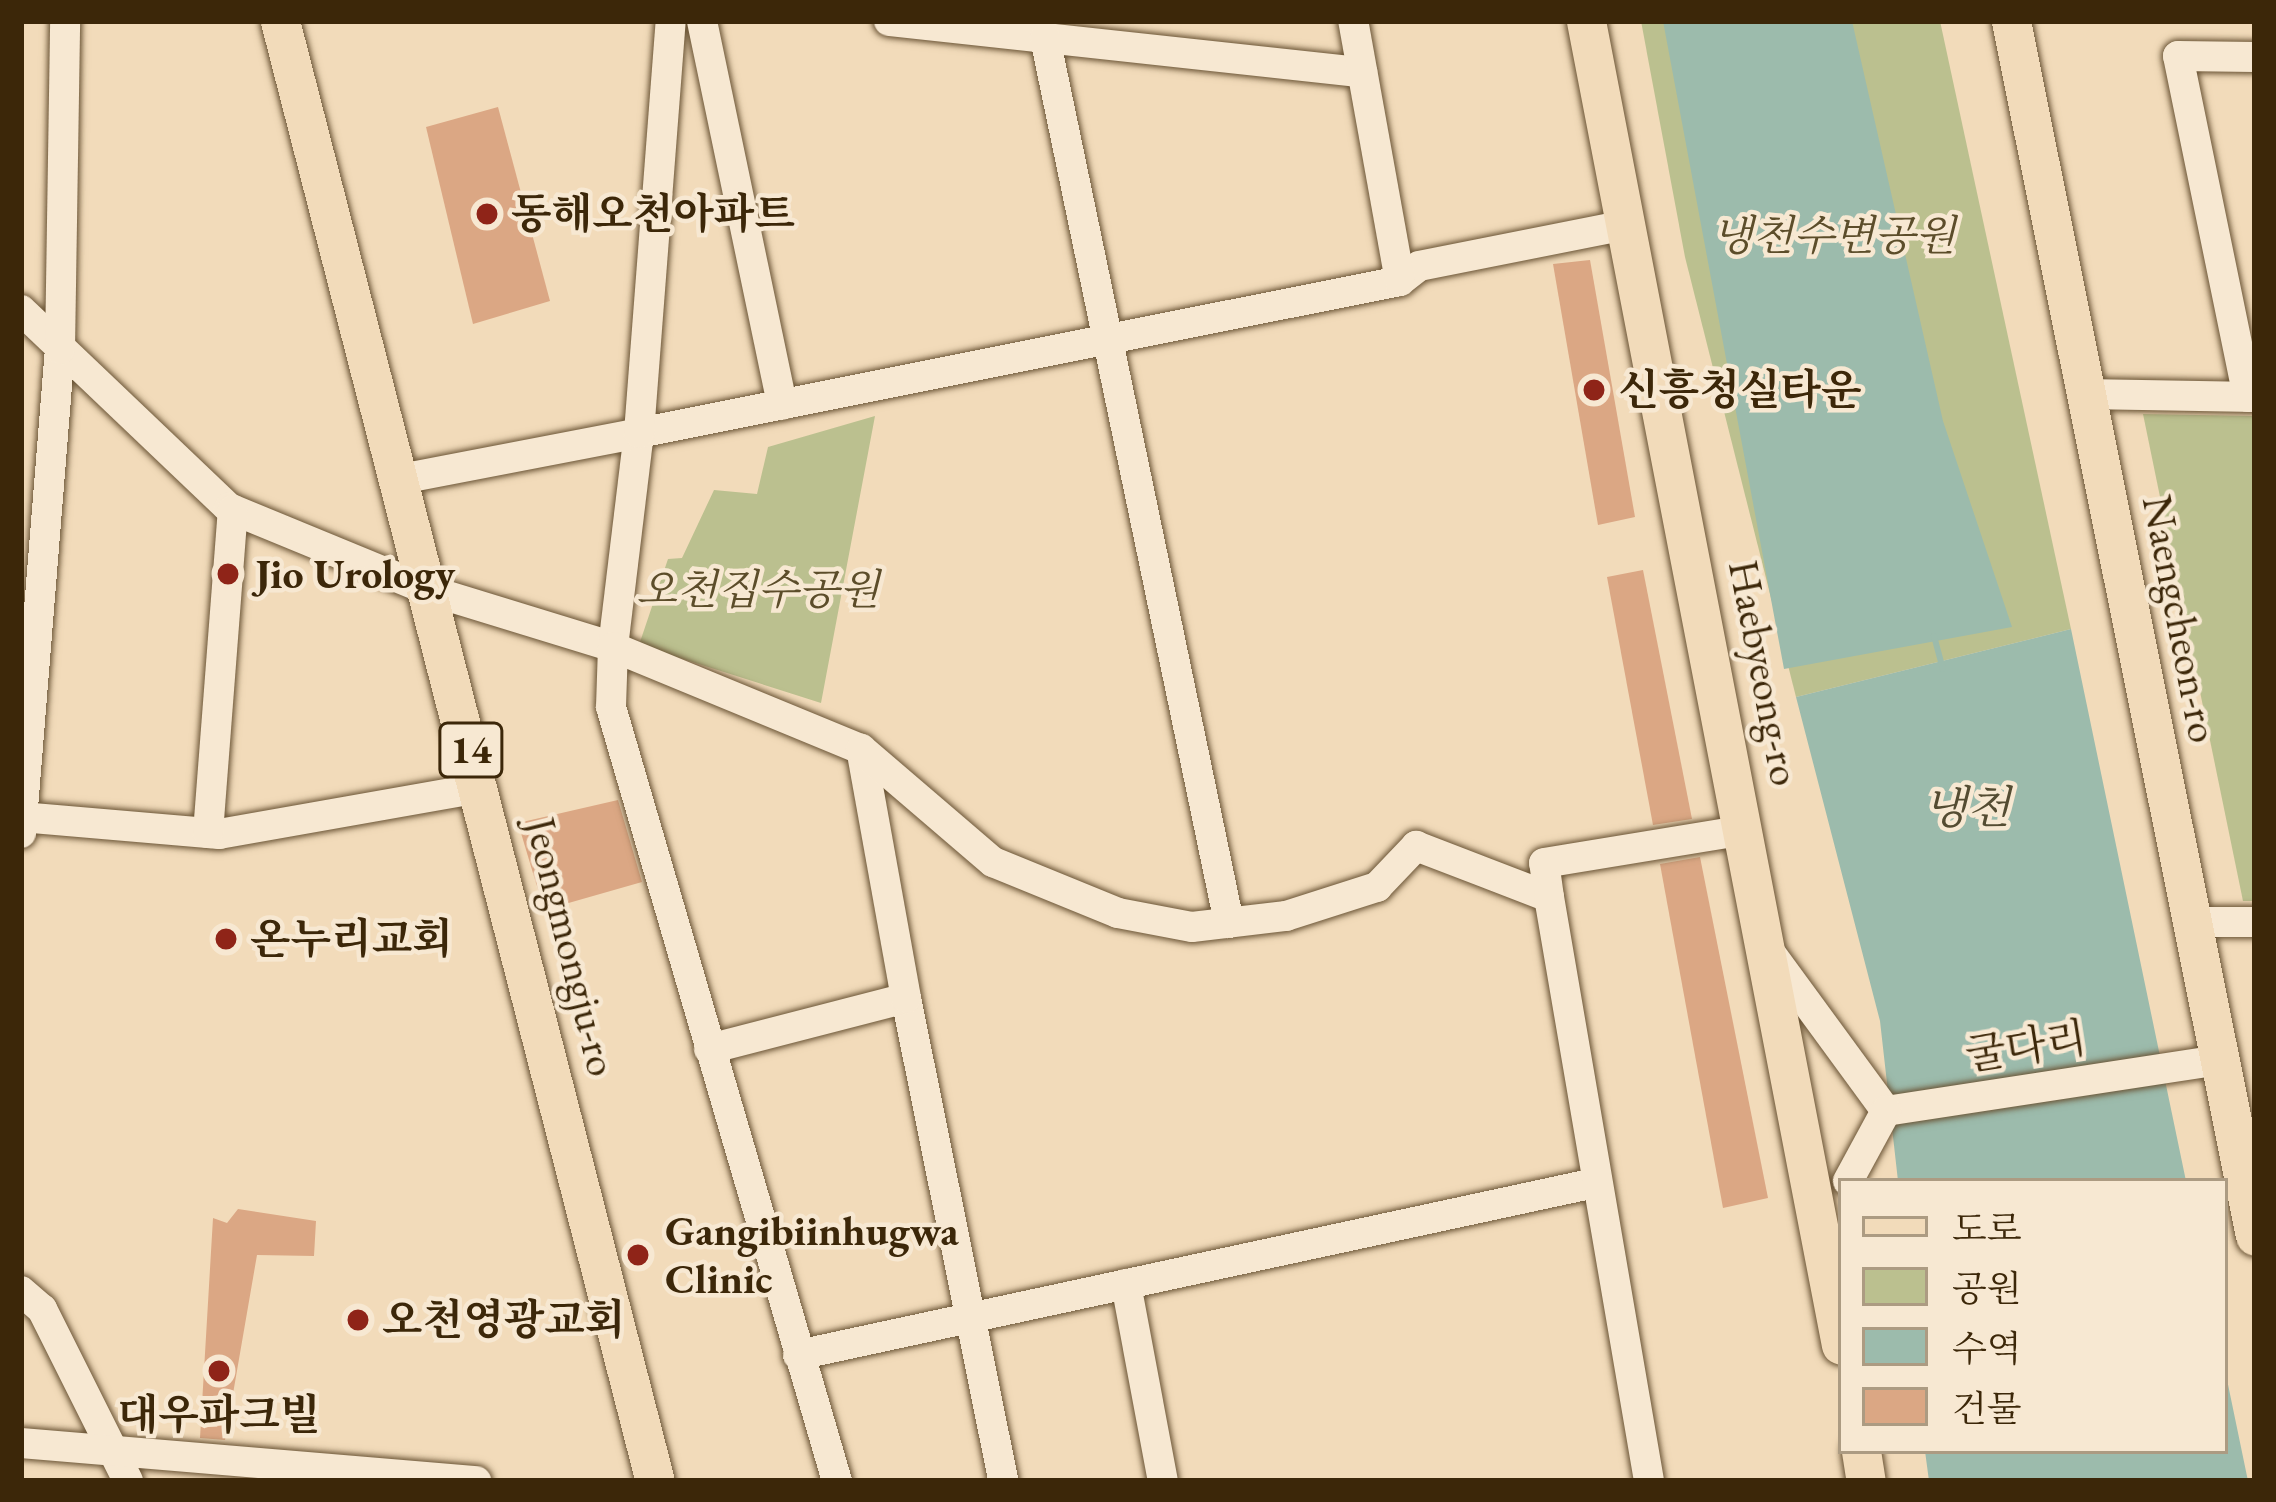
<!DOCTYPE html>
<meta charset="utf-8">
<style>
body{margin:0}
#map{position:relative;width:2276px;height:1502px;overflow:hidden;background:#f2dbba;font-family:"EB Garamond","Noto Serif KR",serif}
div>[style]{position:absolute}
.green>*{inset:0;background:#bbc08f}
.water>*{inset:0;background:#9cbbac}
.stream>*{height:6px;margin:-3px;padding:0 3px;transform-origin:3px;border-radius:3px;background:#9cbbac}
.building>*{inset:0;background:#dba784}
.roads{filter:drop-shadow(0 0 3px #6a5435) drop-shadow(0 0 3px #6a5435)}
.minor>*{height:30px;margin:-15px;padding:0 15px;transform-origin:15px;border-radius:15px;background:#f7e8d2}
.major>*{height:39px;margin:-19.5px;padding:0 19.5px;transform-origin:19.5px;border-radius:19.5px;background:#f2dbba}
.dots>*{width:33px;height:33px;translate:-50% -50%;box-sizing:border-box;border:6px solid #f7e8d2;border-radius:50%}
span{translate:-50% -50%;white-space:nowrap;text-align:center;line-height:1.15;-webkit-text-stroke:9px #f7e8d2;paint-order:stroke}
.shield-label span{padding:3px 9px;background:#f7e8d2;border:3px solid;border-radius:9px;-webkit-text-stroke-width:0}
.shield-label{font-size:39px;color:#3c2709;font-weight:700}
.poi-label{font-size:42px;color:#3c2709;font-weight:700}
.left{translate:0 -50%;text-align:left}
.park-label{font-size:42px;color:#5c4d2a;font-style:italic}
.street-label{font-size:42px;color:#3c2709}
.water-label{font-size:45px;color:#544c32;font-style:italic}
.frame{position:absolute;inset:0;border:24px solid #3c2709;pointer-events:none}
.legend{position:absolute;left:1838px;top:1178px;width:390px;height:276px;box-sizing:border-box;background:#f7e8d2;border:3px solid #ac9b82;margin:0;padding:15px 21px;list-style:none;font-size:36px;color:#3c2709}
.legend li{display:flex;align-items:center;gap:24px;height:60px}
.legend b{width:60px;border:3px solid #ac9b82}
</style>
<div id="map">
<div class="green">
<div style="clip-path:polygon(1641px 21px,1940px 21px,2071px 629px,1796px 697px,1685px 257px)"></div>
<div style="clip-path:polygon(2143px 414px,2255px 416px,2255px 901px,2243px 901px)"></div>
<div style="clip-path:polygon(875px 416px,821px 703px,639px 645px,668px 559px,682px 558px,714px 490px,757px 494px,768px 447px)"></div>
</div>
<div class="water">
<div style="clip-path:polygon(1663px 21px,1852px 21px,1943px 421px,2012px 627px,1784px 669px)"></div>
<div style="clip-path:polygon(2071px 629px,2186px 1181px,1898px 1181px,1880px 1021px,1796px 697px)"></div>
<div style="clip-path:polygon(2225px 1370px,2248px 1481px,1929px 1481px,1925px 1451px,2225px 1451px)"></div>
</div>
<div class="stream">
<div style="left:1934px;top:636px;width:34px;rotate:75deg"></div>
</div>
<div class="building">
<div style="clip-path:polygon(498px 107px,550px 301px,473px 324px,426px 127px)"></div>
<div style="clip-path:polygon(1590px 260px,1635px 517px,1598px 525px,1553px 264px)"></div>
<div style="clip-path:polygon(1643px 570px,1692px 819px,1653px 825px,1607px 577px)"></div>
<div style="clip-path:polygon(618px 800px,642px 882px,544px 910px,518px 823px)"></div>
<div style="clip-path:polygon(1700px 857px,1768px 1198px,1723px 1208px,1660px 864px)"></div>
<div style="clip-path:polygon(238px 1209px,316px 1221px,314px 1256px,257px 1255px,225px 1440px,200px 1438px,213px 1218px,227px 1223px)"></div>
</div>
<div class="roads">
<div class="minor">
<div style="left:702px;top:21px;width:392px;rotate:78.2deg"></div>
<div style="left:889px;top:21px;width:476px;rotate:6.2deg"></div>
<div style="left:1045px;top:38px;width:904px;rotate:78.25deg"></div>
<div style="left:1400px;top:281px;width:24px;rotate:-38deg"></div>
<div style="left:1419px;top:266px;width:212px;rotate:-11.2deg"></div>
<div style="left:21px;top:310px;width:287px;rotate:43.6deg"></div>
<div style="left:229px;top:508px;width:215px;rotate:22.4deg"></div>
<div style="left:428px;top:590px;width:194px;rotate:17.1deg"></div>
<div style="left:613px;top:647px;width:216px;rotate:-83.1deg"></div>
<div style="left:639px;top:433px;width:776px;rotate:-11.3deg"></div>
<div style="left:1400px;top:281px;width:264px;rotate:-100.2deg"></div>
<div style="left:2086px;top:394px;width:169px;rotate:1deg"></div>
<div style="left:2248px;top:397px;width:348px;rotate:-101.6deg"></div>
<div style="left:2178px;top:56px;width:77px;rotate:0.7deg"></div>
<div style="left:396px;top:480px;width:248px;rotate:-10.9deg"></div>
<div style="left:639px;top:433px;width:413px;rotate:-85.6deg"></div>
<div style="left:21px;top:817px;width:199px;rotate:4.9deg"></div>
<div style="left:219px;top:834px;width:266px;rotate:-10deg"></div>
<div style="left:21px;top:833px;width:486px;rotate:-85.4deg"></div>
<div style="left:60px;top:349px;width:328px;rotate:-89.1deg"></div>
<div style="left:208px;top:833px;width:324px;rotate:-85.6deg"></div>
<div style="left:1549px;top:897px;width:34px;rotate:-98deg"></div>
<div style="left:1544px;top:863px;width:204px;rotate:-9.3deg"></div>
<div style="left:2192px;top:922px;width:63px"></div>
<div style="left:1769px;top:951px;width:198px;rotate:53.8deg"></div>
<div style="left:906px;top:998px;width:493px;rotate:78.6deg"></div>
<div style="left:709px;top:1049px;width:203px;rotate:-14.5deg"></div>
<div style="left:906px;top:998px;width:253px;rotate:-100.2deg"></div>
<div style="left:1886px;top:1111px;width:338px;rotate:-8.7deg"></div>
<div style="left:1848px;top:1181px;width:80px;rotate:-61.5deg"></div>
<div style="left:1126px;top:1284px;width:200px;rotate:79.4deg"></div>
<div style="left:21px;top:1291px;width:28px;rotate:41deg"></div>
<div style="left:42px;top:1309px;width:192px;rotate:63.4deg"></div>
<div style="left:798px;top:1355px;width:815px;rotate:-12.18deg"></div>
<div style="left:21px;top:1443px;width:457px;rotate:4.8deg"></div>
<div style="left:837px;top:1481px;width:806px;rotate:-106.28deg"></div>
<div style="left:611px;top:707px;width:60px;rotate:-88.1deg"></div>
<div style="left:613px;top:647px;width:268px;rotate:22.4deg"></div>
<div style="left:861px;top:749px;width:174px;rotate:40.6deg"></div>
<div style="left:993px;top:862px;width:135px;rotate:22.2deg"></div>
<div style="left:1118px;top:913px;width:75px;rotate:10.7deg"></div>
<div style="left:1192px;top:927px;width:95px;rotate:-6.7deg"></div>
<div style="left:1286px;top:916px;width:96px;rotate:-17.7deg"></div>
<div style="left:1377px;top:887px;width:57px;rotate:-46.4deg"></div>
<div style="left:1416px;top:846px;width:142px;rotate:21deg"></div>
<div style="left:1549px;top:897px;width:592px;rotate:80.28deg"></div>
</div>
<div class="major">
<div style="left:280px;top:21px;width:1507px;rotate:75.6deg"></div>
<div style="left:1586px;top:21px;width:1348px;rotate:79.1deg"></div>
<div style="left:2011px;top:21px;width:1239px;rotate:78.64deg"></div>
<div style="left:1861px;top:1451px;width:30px;rotate:81deg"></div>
</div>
</div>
<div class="dots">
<div style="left:487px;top:214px;background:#8f2418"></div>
<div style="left:1594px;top:390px;background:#8f2418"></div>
<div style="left:228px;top:574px;background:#8f2418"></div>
<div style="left:226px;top:939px;background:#8f2418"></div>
<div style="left:638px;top:1255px;background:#8f2418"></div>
<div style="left:358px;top:1320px;background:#8f2418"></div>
<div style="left:219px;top:1371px;background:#8f2418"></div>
</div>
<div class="shield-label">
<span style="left:471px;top:750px">14</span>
</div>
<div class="poi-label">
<span class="left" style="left:511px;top:214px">동해오천아파트</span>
<span class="left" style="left:1618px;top:390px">신흥청실타운</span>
<span class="left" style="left:255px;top:574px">Jio Urology</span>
<span class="left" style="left:250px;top:939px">온누리교회</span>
<span class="left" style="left:665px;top:1255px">Gangibiinhugwa<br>Clinic</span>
<span class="left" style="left:382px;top:1320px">오천영광교회</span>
<span style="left:219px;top:1415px">대우파크빌</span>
</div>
<div class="park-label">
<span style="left:1834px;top:236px">냉천수변공원</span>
<span style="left:758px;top:590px">오천집수공원</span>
</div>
<div class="street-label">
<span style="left:2180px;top:619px;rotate:79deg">Naengcheon-ro</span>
<span style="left:1764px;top:673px;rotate:79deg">Haebyeong-ro</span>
<span style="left:571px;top:947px;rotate:76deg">Jeongmongju-ro</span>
<span style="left:2026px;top:1047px;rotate:-9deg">굴다리</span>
</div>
<div class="water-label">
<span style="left:1967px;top:808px">냉천</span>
</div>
<div class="frame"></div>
<ul class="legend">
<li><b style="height:15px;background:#f2dbba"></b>도로</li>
<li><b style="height:33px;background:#bbc08f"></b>공원</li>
<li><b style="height:33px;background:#9cbbac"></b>수역</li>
<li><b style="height:33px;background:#dba784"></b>건물</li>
</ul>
</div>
